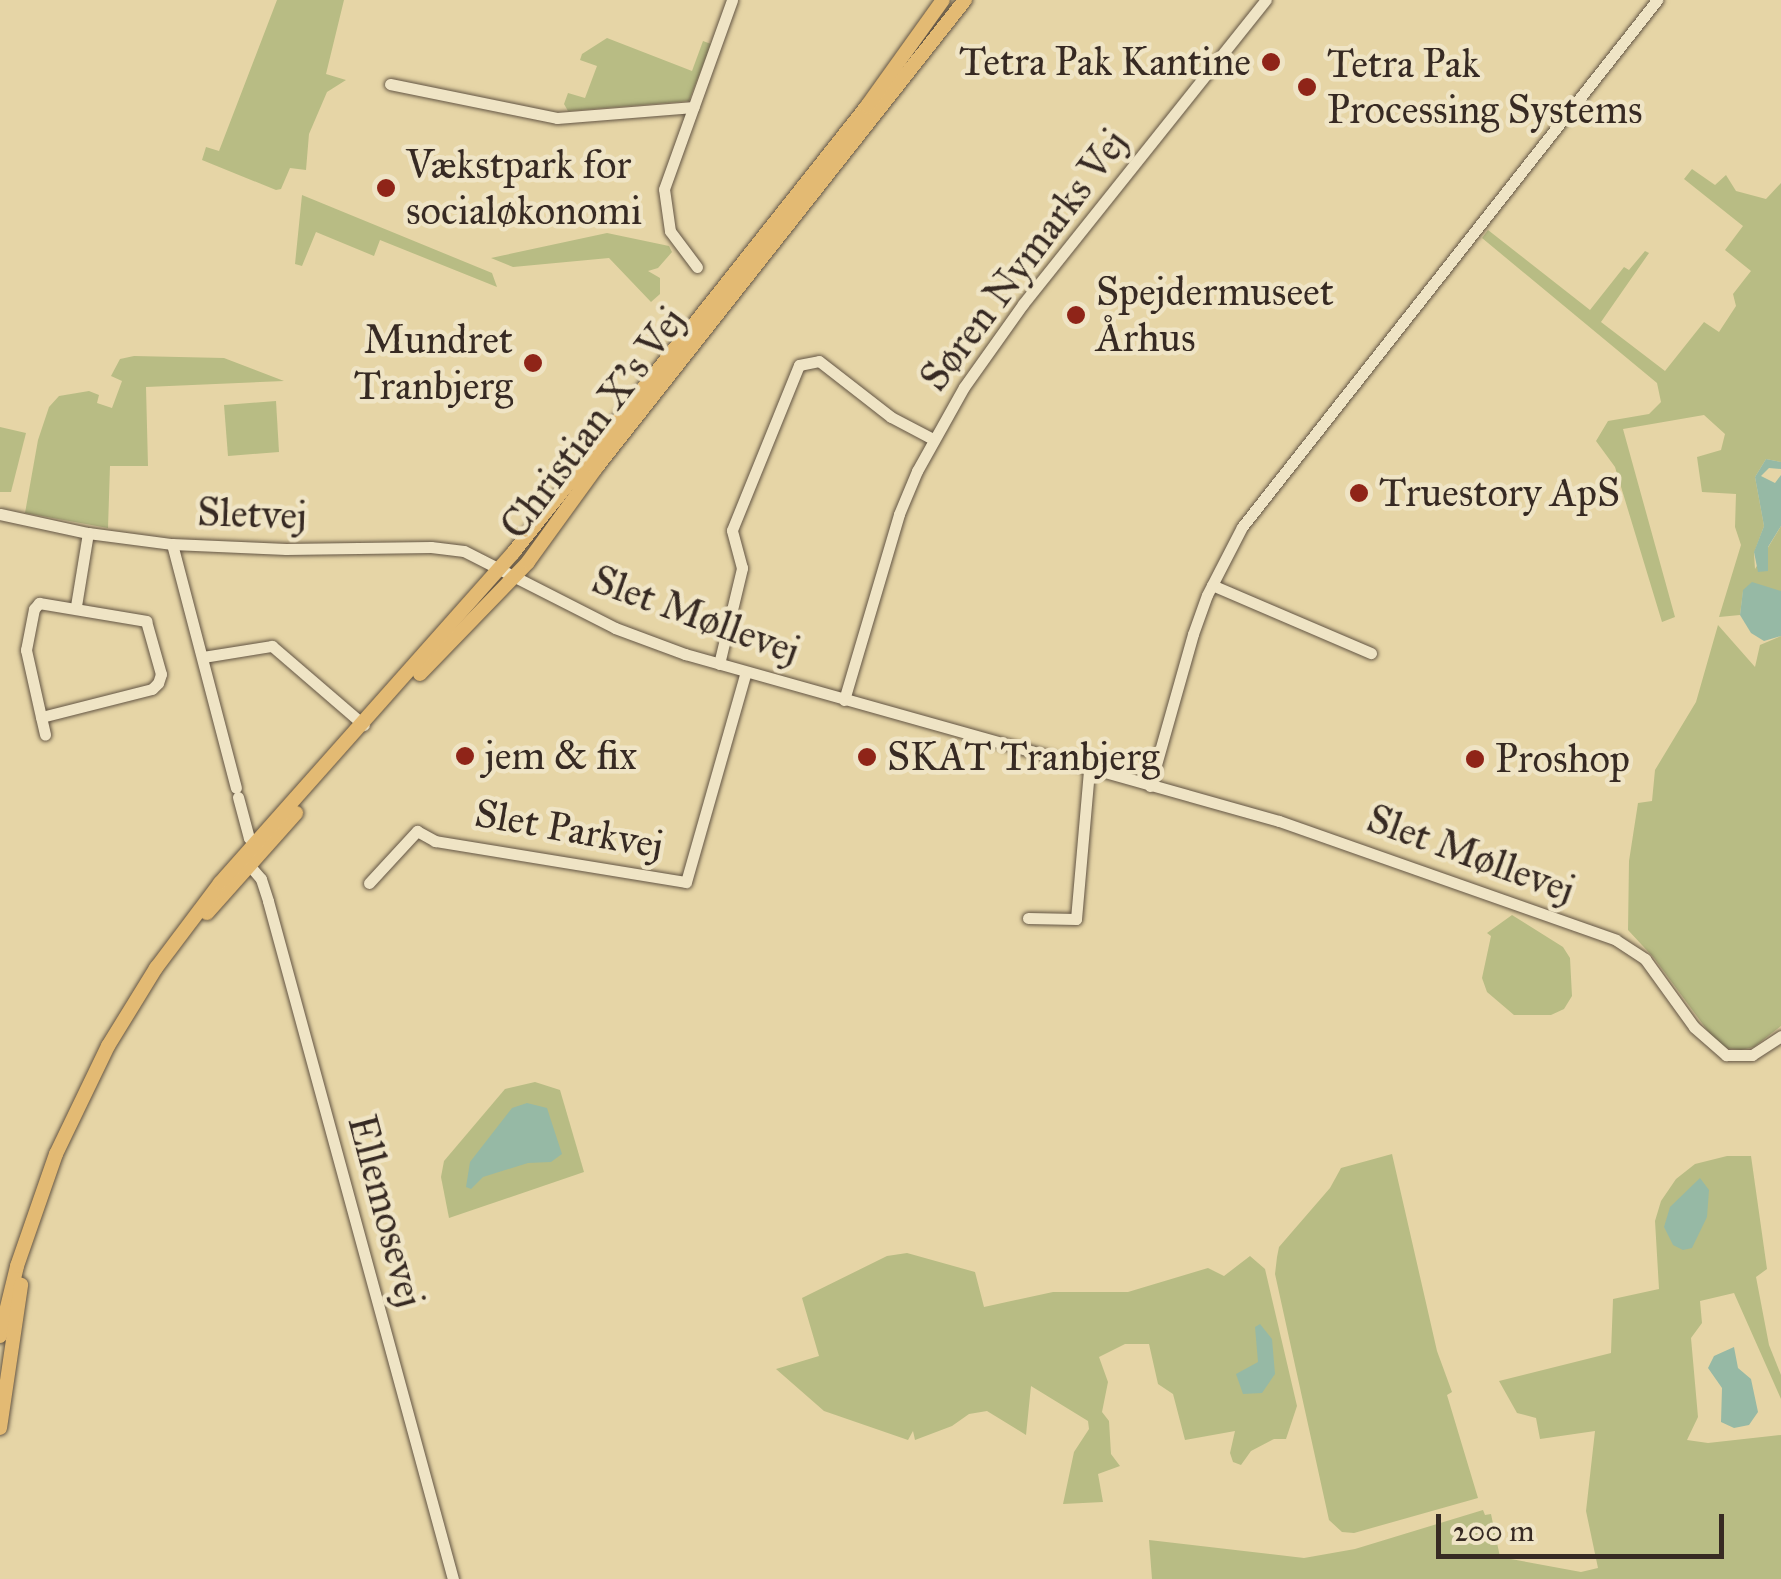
<!DOCTYPE html>
<meta charset="utf-8">
<style>
body{margin:0}
#map{position:relative;width:1781px;height:1579px;overflow:hidden;background:#e6d5a6;font-family:"IM FELL Great Primer",serif}
div>[style]{position:absolute}
.green>*{inset:0;background:#b8bc84}
.water>*{inset:0;background:#96b9a5}
.roads{filter:drop-shadow(0 0 2px #635544) drop-shadow(0 0 2px #635544)}
.minor>*{height:11px;margin:-5.5px;padding:0 5.5px;transform-origin:5.5px;border-radius:5.5px;background:#efe4c5}
.major>*{height:14px;margin:-7px;padding:0 7px;transform-origin:7px;border-radius:7px;background:#e3ba73}
.dots>*{width:28px;height:28px;translate:-50% -50%;box-sizing:border-box;border:5px solid #efe4c5;border-radius:50%}
span{translate:-50% -50%;white-space:nowrap;text-align:center;line-height:1.15;-webkit-text-stroke:9px #efe4c5;paint-order:stroke}
.poi-label{font-size:40px;color:#372a23}
.right{translate:-100% -50%;text-align:right}
.left{translate:0 -50%;text-align:left}
.street-label{font-size:40px;color:#372a23}
.scale{position:absolute;left:1436px;top:1514px;width:288px;height:45px;box-sizing:border-box;border:5px solid #372a23;border-top:0;padding-left:12px;font-size:30px;line-height:35px;white-space:nowrap;color:#372a23;-webkit-text-stroke:8px #efe4c5;paint-order:stroke}
</style>
<div id="map">
<div class="green">
<div style="clip-path:polygon(277px 0,344px 0,326px 74px,346px 80px,327px 92px,309px 134px,306px 170px,290px 168px,281px 189px,276px 190px,202px 160px,206px 147px,219px 151px)"></div>
<div style="clip-path:polygon(607px 38px,692px 71px,703px 41px,711px 44px,689px 101px,568px 111px,564px 104px,568px 93px,585px 98px,597px 66px,580px 60px,582px 54px)"></div>
<div style="clip-path:polygon(1692px 169px,1715px 185px,1726px 175px,1736px 191px,1766px 199px,1781px 183px,1781px 462px,1766px 459px,1755px 477px,1764px 526px,1754px 553px,1755px 569px,1781px 526px,1781px 591px,1743px 591px,1740px 615px,1719px 617px,1741px 545px,1735px 527px,1736px 494px,1702px 492px,1697px 457px,1721px 450px,1725px 434px,1704px 415px,1623px 429px,1675px 617px,1662px 622px,1615px 467px,1596px 441px,1608px 421px,1649px 414px,1661px 402px,1657px 383px,1482px 238px,1488px 230px,1590px 310px,1624px 267px,1629px 270px,1645px 251px,1649px 253px,1601px 322px,1665px 371px,1704px 322px,1719px 332px,1736px 306px,1733px 294px,1751px 271px,1725px 250px,1743px 226px,1684px 179px)"></div>
<div style="clip-path:polygon(302px 195px,492px 273px,497px 287px,380px 240px,374px 256px,316px 232px,302px 266px,295px 264px)"></div>
<div style="clip-path:polygon(607px 233px,669px 246px,672px 252px,658px 268px,648px 271px,660px 278px,660px 294px,651px 302px,609px 258px,513px 267px,491px 258px)"></div>
<div style="clip-path:polygon(134px 356px,224px 358px,284px 381px,146px 387px,148px 466px,110px 466px,108px 528px,25px 513px,38px 440px,49px 407px,59px 396px,89px 391px,99px 395px,97px 403px,112px 408px,122px 381px,111px 376px,120px 359px)"></div>
<div style="clip-path:polygon(276px 401px,279px 452px,228px 456px,224px 405px)"></div>
<div style="clip-path:polygon(0 427px,26px 433px,11px 492px,0 492px)"></div>
<div style="clip-path:polygon(1718px 625px,1755px 667px,1760px 645px,1781px 636px,1781px 1026px,1754px 1047px,1741px 1050px,1724px 1048px,1713px 1038px,1654px 958px,1628px 930px,1629px 861px,1638px 803px,1652px 801px,1655px 770px,1696px 702px)"></div>
<div style="clip-path:polygon(1512px 915px,1563px 947px,1570px 958px,1572px 996px,1564px 1009px,1551px 1015px,1514px 1015px,1487px 992px,1482px 978px,1491px 936px,1487px 933px)"></div>
<div style="clip-path:polygon(535px 1082px,560px 1090px,584px 1172px,449px 1218px,441px 1177px,444px 1161px,505px 1089px)"></div>
<div style="clip-path:polygon(1392px 1154px,1437px 1351px,1452px 1392px,1447px 1395px,1478px 1498px,1354px 1533px,1342px 1532px,1329px 1520px,1275px 1274px,1277px 1257px,1279px 1247px,1330px 1188px,1341px 1168px)"></div>
<div style="clip-path:polygon(1727px 1156px,1751px 1156px,1767px 1269px,1756px 1277px,1769px 1345px,1781px 1375px,1781px 1399px,1734px 1293px,1700px 1301px,1702px 1323px,1691px 1338px,1698px 1417px,1687px 1440px,1708px 1443px,1781px 1435px,1781px 1579px,1152px 1579px,1149px 1540px,1304px 1558px,1355px 1549px,1483px 1510px,1485px 1515px,1491px 1514px,1500px 1557px,1581px 1572px,1598px 1568px,1586px 1511px,1595px 1431px,1540px 1439px,1536px 1418px,1517px 1413px,1499px 1381px,1611px 1353px,1613px 1299px,1659px 1289px,1655px 1221px,1661px 1201px,1676px 1179px,1695px 1164px)"></div>
<div style="clip-path:polygon(907px 1253px,975px 1272px,984px 1307px,1053px 1292px,1128px 1292px,1208px 1268px,1224px 1276px,1250px 1256px,1265px 1269px,1297px 1406px,1286px 1439px,1274px 1439px,1251px 1451px,1241px 1465px,1233px 1462px,1230px 1453px,1235px 1431px,1185px 1440px,1173px 1394px,1158px 1384px,1149px 1344px,1125px 1344px,1099px 1357px,1108px 1382px,1102px 1412px,1109px 1421px,1111px 1454px,1120px 1466px,1098px 1474px,1103px 1502px,1063px 1504px,1074px 1452px,1089px 1429px,1088px 1421px,1031px 1386px,1026px 1435px,987px 1411px,969px 1414px,952px 1426px,915px 1440px,913px 1431px,908px 1440px,824px 1411px,776px 1369px,819px 1356px,802px 1298px,887px 1256px)"></div>
</div>
<div class="water">
<div style="clip-path:polygon(1766px 459px,1781px 462px,1781px 469px,1769px 468px,1761px 476px,1775px 483px,1781px 475px,1781px 526px,1768px 547px,1768px 571px,1758px 572px,1754px 552px,1764px 526px,1755px 477px)"></div>
<div style="clip-path:polygon(1752px 582px,1781px 591px,1781px 636px,1764px 641px,1751px 633px,1740px 615px,1743px 590px)"></div>
<div style="clip-path:polygon(527px 1103px,547px 1108px,562px 1154px,551px 1162px,528px 1163px,483px 1177px,471px 1189px,466px 1187px,470px 1162px,512px 1108px)"></div>
<div style="clip-path:polygon(1700px 1178px,1709px 1190px,1707px 1217px,1692px 1248px,1683px 1250px,1673px 1245px,1664px 1227px,1670px 1207px)"></div>
<div style="clip-path:polygon(1260px 1324px,1272px 1339px,1275px 1374px,1262px 1393px,1243px 1394px,1236px 1374px,1258px 1362px,1255px 1327px)"></div>
<div style="clip-path:polygon(1734px 1347px,1738px 1368px,1751px 1379px,1758px 1412px,1749px 1425px,1734px 1428px,1721px 1422px,1722px 1388px,1708px 1368px,1714px 1356px)"></div>
</div>
<div class="roads">
<div class="minor">
<div style="left:390px;top:84px;width:170px;rotate:11.5deg"></div>
<div style="left:557px;top:118px;width:137px;rotate:-4.6deg"></div>
<div style="left:697px;top:267px;width:45px;rotate:-126.9deg"></div>
<div style="left:670px;top:231px;width:42px;rotate:-98.1deg"></div>
<div style="left:664px;top:189px;width:201px;rotate:-70.2deg"></div>
<div style="left:0;top:514px;width:90px;rotate:12.2deg"></div>
<div style="left:88px;top:533px;width:85px;rotate:7.5deg"></div>
<div style="left:172px;top:544px;width:114px;rotate:2.5deg"></div>
<div style="left:286px;top:549px;width:145px;rotate:-0.8deg"></div>
<div style="left:431px;top:547px;width:33px;rotate:7deg"></div>
<div style="left:464px;top:551px;width:169px;rotate:27deg"></div>
<div style="left:615px;top:628px;width:75px;rotate:20.4deg"></div>
<div style="left:685px;top:654px;width:617px;rotate:15.7deg"></div>
<div style="left:1279px;top:821px;width:357px;rotate:19.4deg"></div>
<div style="left:1616px;top:940px;width:35px;rotate:33deg"></div>
<div style="left:1645px;top:959px;width:84px;rotate:54.2deg"></div>
<div style="left:1694px;top:1027px;width:43px;rotate:41.2deg"></div>
<div style="left:1726px;top:1055px;width:26px"></div>
<div style="left:1752px;top:1055px;width:35px;rotate:-33deg"></div>
<div style="left:172px;top:544px;width:252px;rotate:75.3deg"></div>
<div style="left:1212px;top:585px;width:173px;rotate:23.2deg"></div>
<div style="left:76px;top:606px;width:74px;rotate:-80.7deg"></div>
<div style="left:203px;top:657px;width:70px;rotate:-9.1deg"></div>
<div style="left:272px;top:646px;width:121px;rotate:40.7deg"></div>
<div style="left:719px;top:664px;width:99px;rotate:-76.5deg"></div>
<div style="left:742px;top:568px;width:39px;rotate:-105deg"></div>
<div style="left:732px;top:530px;width:178px;rotate:-67.9deg"></div>
<div style="left:799px;top:365px;width:20px;rotate:-11deg"></div>
<div style="left:819px;top:361px;width:91px;rotate:37.9deg"></div>
<div style="left:891px;top:417px;width:47px;rotate:27.6deg"></div>
<div style="left:844px;top:700px;width:194px;rotate:-73.5deg"></div>
<div style="left:899px;top:514px;width:47px;rotate:-67.3deg"></div>
<div style="left:917px;top:471px;width:96px;rotate:-60.8deg"></div>
<div style="left:964px;top:387px;width:102px;rotate:-54.6deg"></div>
<div style="left:1023px;top:304px;width:389px;rotate:-51.4deg"></div>
<div style="left:41px;top:717px;width:69px;rotate:-102.6deg"></div>
<div style="left:26px;top:650px;width:42px;rotate:-79deg"></div>
<div style="left:34px;top:609px;width:8px;rotate:-50deg"></div>
<div style="left:39px;top:603px;width:109px;rotate:9.5deg"></div>
<div style="left:146px;top:621px;width:55px;rotate:74.2deg"></div>
<div style="left:161px;top:674px;width:9px;rotate:108deg"></div>
<div style="left:158px;top:683px;width:8px;rotate:135deg"></div>
<div style="left:152px;top:689px;width:114px;rotate:165.8deg"></div>
<div style="left:41px;top:717px;width:18px;rotate:77deg"></div>
<div style="left:1150px;top:786px;width:158px;rotate:-74.2deg"></div>
<div style="left:1193px;top:634px;width:41px;rotate:-70.3deg"></div>
<div style="left:1207px;top:595px;width:76px;rotate:-62.8deg"></div>
<div style="left:1242px;top:527px;width:671px;rotate:-51.78deg"></div>
<div style="left:238px;top:797px;width:42px;rotate:75deg"></div>
<div style="left:249px;top:838px;width:9px;rotate:32deg"></div>
<div style="left:249px;top:865px;width:18px;rotate:49deg"></div>
<div style="left:261px;top:879px;width:23px;rotate:72deg"></div>
<div style="left:268px;top:901px;width:703px;rotate:74.74deg"></div>
<div style="left:369px;top:883px;width:71px;rotate:-47.3deg"></div>
<div style="left:417px;top:831px;width:21px;rotate:29deg"></div>
<div style="left:435px;top:841px;width:254px;rotate:9.3deg"></div>
<div style="left:686px;top:882px;width:218px;rotate:-74.1deg"></div>
<div style="left:1028px;top:918px;width:48px;rotate:1.2deg"></div>
<div style="left:1076px;top:919px;width:150px;rotate:-85deg"></div>
</div>
<div class="major">
<div style="left:420px;top:674px;width:156px;rotate:-46deg"></div>
<div style="left:528px;top:562px;width:116px;rotate:-54.1deg"></div>
<div style="left:596px;top:468px;width:596px;rotate:-51.75deg"></div>
<div style="left:207px;top:913px;width:134px;rotate:-48.3deg"></div>
<div style="left:0;top:1336px;width:72px;rotate:-76.3deg"></div>
<div style="left:17px;top:1266px;width:119px;rotate:-70.8deg"></div>
<div style="left:56px;top:1154px;width:120px;rotate:-64.3deg"></div>
<div style="left:108px;top:1046px;width:92px;rotate:-58.4deg"></div>
<div style="left:156px;top:968px;width:106px;rotate:-53deg"></div>
<div style="left:220px;top:883px;width:441px;rotate:-48.4deg"></div>
<div style="left:513px;top:553px;width:570px;rotate:-51.62deg"></div>
<div style="left:867px;top:106px;width:130px;rotate:-54.4deg"></div>
<div style="left:0;top:1428px;width:145px;rotate:-81.6deg"></div>
</div>
</div>
<div class="dots">
<div style="left:1271px;top:62px;background:#8f2418"></div>
<div style="left:1307px;top:87px;background:#8f2418"></div>
<div style="left:386px;top:188px;background:#8f2418"></div>
<div style="left:1076px;top:315px;background:#8f2418"></div>
<div style="left:533px;top:363px;background:#8f2418"></div>
<div style="left:1359px;top:493px;background:#8f2418"></div>
<div style="left:465px;top:756px;background:#8f2418"></div>
<div style="left:867px;top:757px;background:#8f2418"></div>
<div style="left:1475px;top:759px;background:#8f2418"></div>
</div>
<div class="poi-label">
<span class="right" style="left:1251px;top:62px">Tetra Pak Kantine</span>
<span class="left" style="left:1327px;top:87px">Tetra Pak<br>Processing Systems</span>
<span class="left" style="left:406px;top:188px">Vækstpark for<br>socialøkonomi</span>
<span class="left" style="left:1096px;top:315px">Spejdermuseet<br>Århus</span>
<span class="right" style="left:513px;top:363px">Mundret<br>Tranbjerg</span>
<span class="left" style="left:1379px;top:493px">Truestory ApS</span>
<span class="left" style="left:485px;top:756px">jem &amp; fix</span>
<span class="left" style="left:887px;top:757px">SKAT Tranbjerg</span>
<span class="left" style="left:1495px;top:759px">Proshop</span>
</div>
<div class="street-label">
<span style="left:1024px;top:260px;rotate:-53deg">Søren Nymarks Vej</span>
<span style="left:593px;top:423px;rotate:-53deg">Christian X's Vej</span>
<span style="left:252px;top:514px;rotate:2deg">Sletvej</span>
<span style="left:696px;top:615px;rotate:20deg">Slet Møllevej</span>
<span style="left:569px;top:829px;rotate:10deg">Slet Parkvej</span>
<span style="left:1471px;top:854px;rotate:20deg">Slet Møllevej</span>
<span style="left:386px;top:1211px;rotate:75deg">Ellemosevej</span>
</div>
<div class="scale">200 m</div>
</div>
